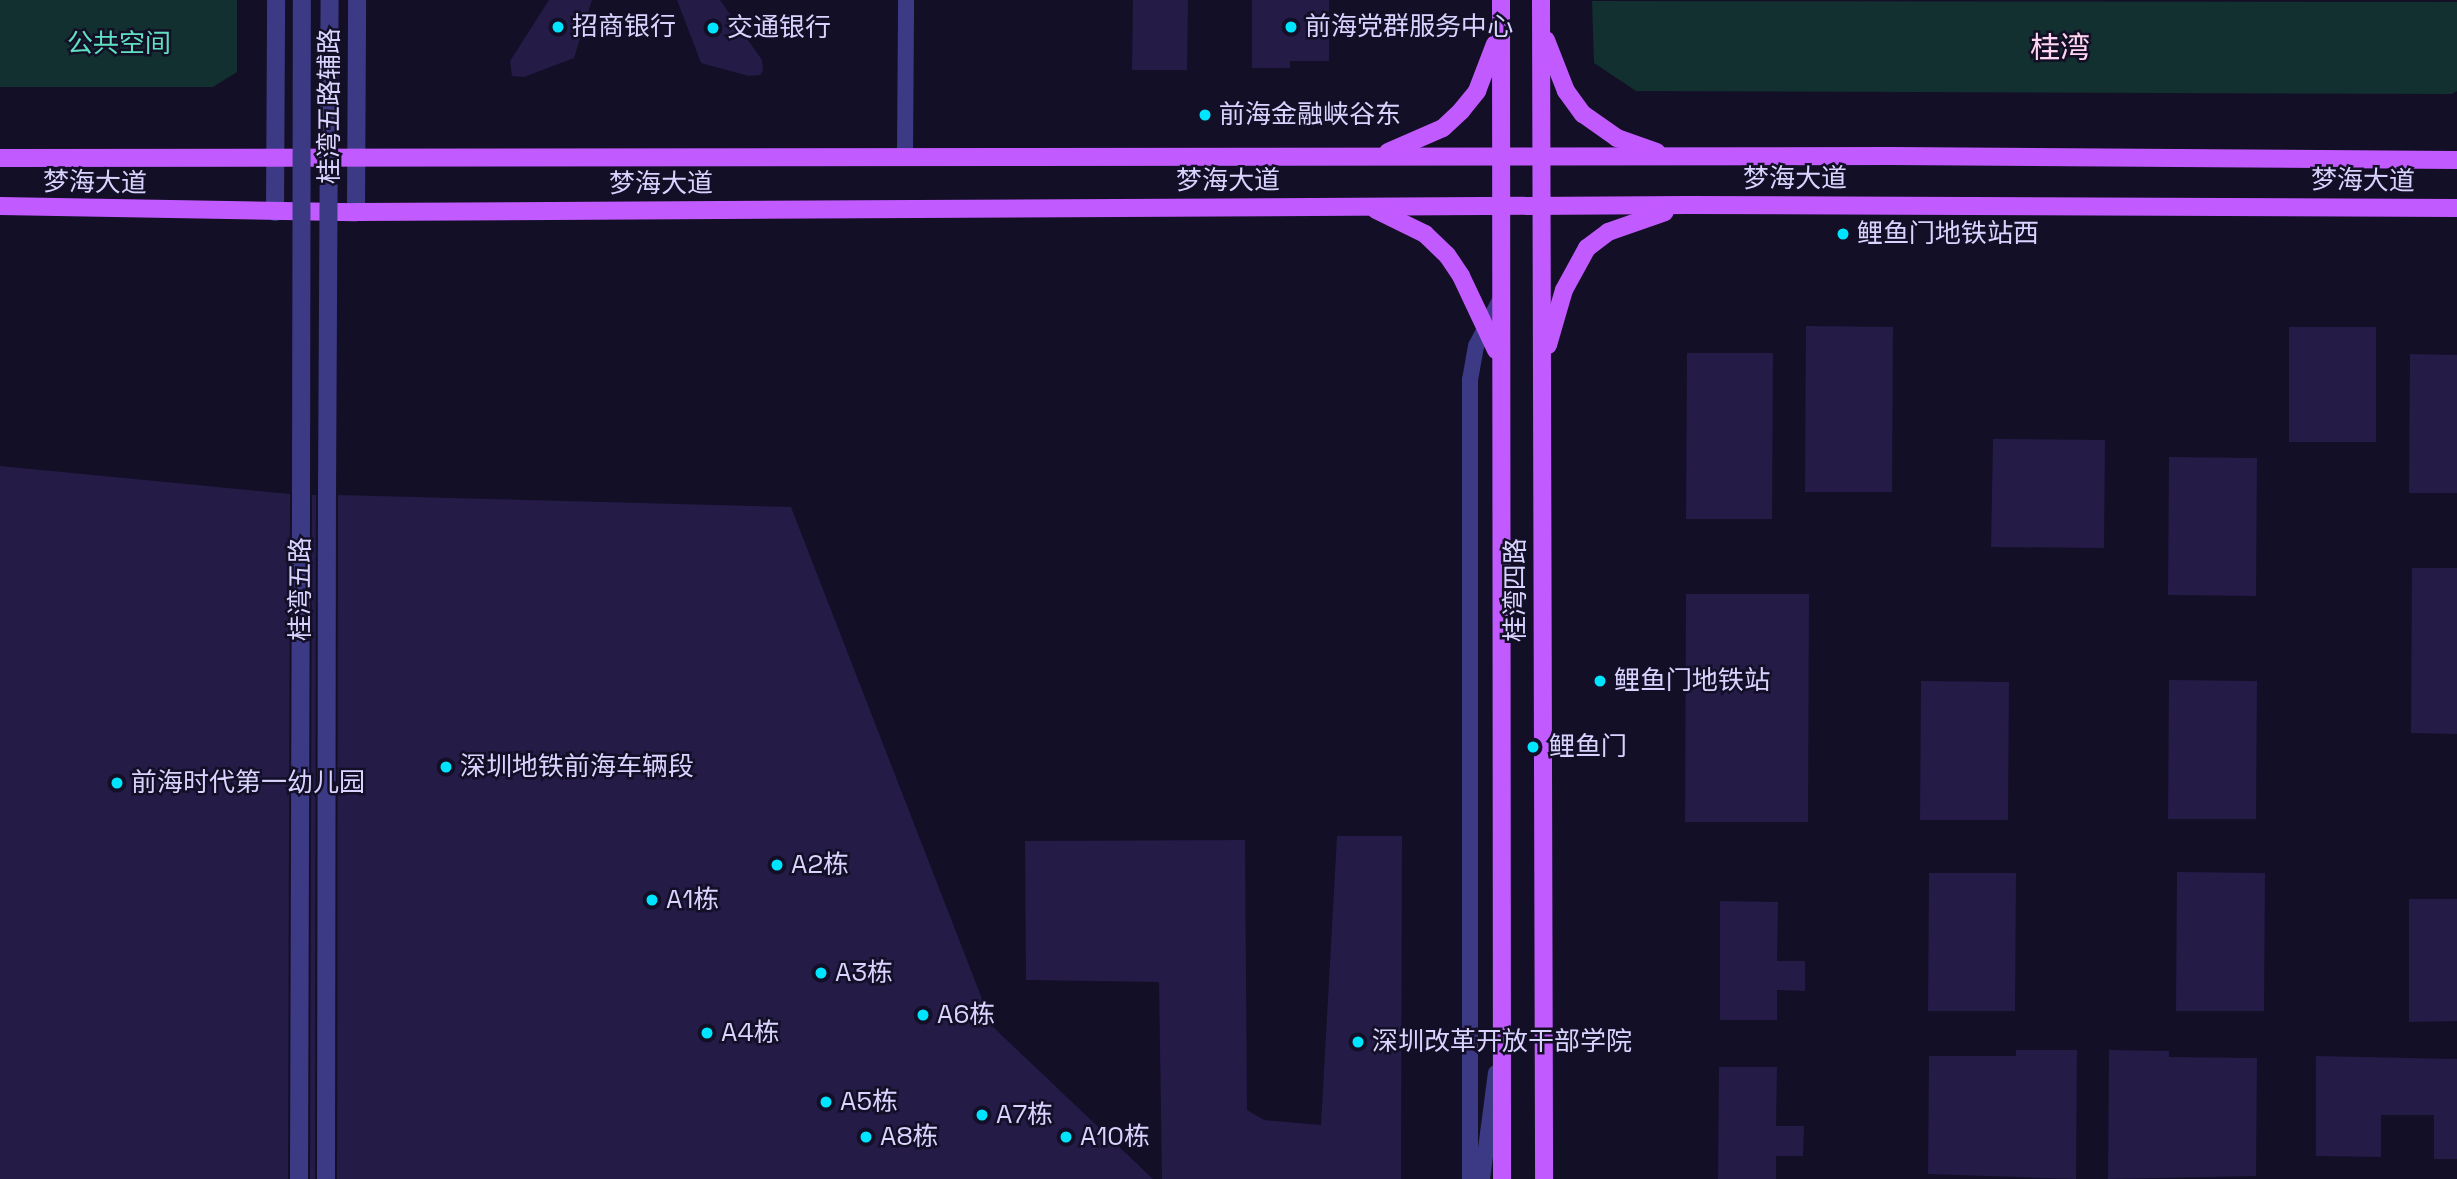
<!DOCTYPE html>
<meta charset="utf-8">
<style>
body{margin:0}
#map{position:relative;width:2457px;height:1179px;overflow:hidden;background:#130f26;font-family:"Space Grotesk","Noto Sans SC",sans-serif}
div>[style]{position:absolute}
.green>*{inset:0;background:#12302f}
.building>*{inset:0;background:#241b47}
.minor>*{height:16px;margin:-8px;padding:0 8px;transform-origin:8px;border-radius:8px;background:#3d3a85}
.tertiary>*{height:18px;margin:-9px;padding:0 9px;transform-origin:9px;border-radius:9px;background:#3d3a85}
.primary>*{height:18px;margin:-9px;padding:0 9px;transform-origin:9px;border-radius:9px;background:#c25bff}
.tertiary-bridge>*{height:18px;margin:-9px;padding:0 9px;transform-origin:9px;border-radius:9px;background:#3d3a85}
.dots>*{width:19px;height:19px;translate:-50% -50%;box-sizing:border-box;border:4px solid #130f26;border-radius:50%}
span{translate:-50% -50%;white-space:nowrap;text-align:center;line-height:1.15;-webkit-text-stroke:5px #130f26;paint-order:stroke}
.poi-label{font-size:26px;color:#d9d4ff}
.left{translate:0 -50%;text-align:left}
.park-label{font-size:26px;color:#5fe0c0}
.street-label{font-size:26px;color:#d9d4ff}
.quarter-label{font-size:30px;color:#ffd6f0}
</style>
<div id="map">
<div class="green">
<div style="clip-path:polygon(0 0,237px 0,237px 72px,213px 87px,0 87px)"></div>
<div style="clip-path:polygon(1592px 1px,2457px 2px,2457px 91px,2452px 94px,1636px 91px,1594px 63px)"></div>
</div>
<div class="building">
<div style="clip-path:polygon(549px 0,592px 0,574px 58px,524px 77px,512px 76px,510px 61px)"></div>
<div style="clip-path:polygon(677px 0,720px 0,762px 60px,763px 71px,760px 75px,749px 76px,701px 63px)"></div>
<div style="clip-path:polygon(1133px 0,1188px 0,1187px 70px,1132px 70px)"></div>
<div style="clip-path:polygon(1252px 0,1329px 0,1329px 61px,1290px 61px,1290px 68px,1252px 68px)"></div>
<div style="clip-path:polygon(1806px 326px,1893px 327px,1892px 492px,1805px 492px)"></div>
<div style="clip-path:polygon(2289px 327px,2376px 327px,2376px 442px,2289px 442px)"></div>
<div style="clip-path:polygon(1687px 353px,1773px 353px,1772px 519px,1686px 519px)"></div>
<div style="clip-path:polygon(2410px 354px,2457px 355px,2457px 493px,2409px 493px)"></div>
<div style="clip-path:polygon(1993px 439px,2105px 440px,2104px 548px,1991px 547px)"></div>
<div style="clip-path:polygon(2169px 457px,2257px 458px,2256px 596px,2168px 595px)"></div>
<div style="clip-path:polygon(0 466px,290px 494px,288px 1179px,0 1179px)"></div>
<div style="clip-path:polygon(312px 495px,316px 495px,315px 1179px,310px 1179px)"></div>
<div style="clip-path:polygon(338px 495px,791px 507px,993px 1027px,1153px 1179px,337px 1179px)"></div>
<div style="clip-path:polygon(2412px 568px,2457px 568px,2457px 734px,2411px 733px)"></div>
<div style="clip-path:polygon(1686px 594px,1809px 594px,1808px 822px,1685px 822px)"></div>
<div style="clip-path:polygon(2169px 680px,2257px 681px,2256px 819px,2168px 819px)"></div>
<div style="clip-path:polygon(1921px 681px,2009px 682px,2008px 820px,1920px 820px)"></div>
<div style="clip-path:polygon(1337px 836px,1402px 836px,1401px 1179px,1162px 1179px,1159px 982px,1026px 980px,1025px 841px,1245px 840px,1247px 1110px,1264px 1120px,1321px 1125px)"></div>
<div style="clip-path:polygon(2177px 872px,2265px 873px,2264px 1011px,2176px 1011px)"></div>
<div style="clip-path:polygon(1929px 873px,2016px 873px,2015px 1011px,1928px 1011px)"></div>
<div style="clip-path:polygon(2409px 899px,2457px 899px,2457px 1021px,2409px 1022px)"></div>
<div style="clip-path:polygon(1720px 901px,1778px 902px,1777px 961px,1805px 961px,1805px 991px,1777px 990px,1777px 1020px,1720px 1020px)"></div>
<div style="clip-path:polygon(2016px 1050px,2077px 1050px,2076px 1179px,1928px 1174px,1929px 1056px,2016px 1056px)"></div>
<div style="clip-path:polygon(2109px 1050px,2169px 1051px,2169px 1057px,2257px 1058px,2256px 1176px,2108px 1179px)"></div>
<div style="clip-path:polygon(2316px 1056px,2457px 1059px,2457px 1159px,2434px 1159px,2434px 1115px,2381px 1115px,2381px 1157px,2316px 1156px)"></div>
<div style="clip-path:polygon(1719px 1067px,1777px 1067px,1776px 1126px,1804px 1126px,1803px 1156px,1776px 1156px,1776px 1179px,1718px 1179px)"></div>
</div>
<div class="minor">
<div style="left:905px;top:157px;width:157px;rotate:-89.6deg"></div>
<div style="left:1470px;top:1179px;width:799px;rotate:-90deg"></div>
<div style="left:1470px;top:380px;width:35px;rotate:-80deg"></div>
<div style="left:1476px;top:346px;width:52px;rotate:-62.4deg"></div>
<div style="left:1482px;top:1179px;width:107px;rotate:-82.5deg"></div>
</div>
<div class="tertiary">
<div style="left:275px;top:212px;width:212px;rotate:-89.7deg"></div>
<div style="left:356px;top:212px;width:212px;rotate:-89.7deg"></div>
<div style="left:299px;top:1179px;width:685px;rotate:-89.83deg"></div>
<div style="left:326px;top:1179px;width:684px;rotate:-89.92deg"></div>
</div>
<div class="primary">
<div style="left:1501px;top:0;width:1179px;rotate:89.95deg"></div>
<div style="left:1541px;top:0;width:1179px;rotate:89.85deg"></div>
<div style="left:1546px;top:40px;width:55px;rotate:68.6deg"></div>
<div style="left:1566px;top:91px;width:29px;rotate:54deg"></div>
<div style="left:1583px;top:114px;width:42px;rotate:35.2deg"></div>
<div style="left:1617px;top:138px;width:42px;rotate:19.3deg"></div>
<div style="left:1388px;top:152px;width:60px;rotate:-23.6deg"></div>
<div style="left:1443px;top:128px;width:25px;rotate:-43deg"></div>
<div style="left:1461px;top:111px;width:26px;rotate:-51deg"></div>
<div style="left:1477px;top:91px;width:50px;rotate:-69deg"></div>
<div style="left:0;top:158px;width:1891px;rotate:-0.06deg"></div>
<div style="left:1891px;top:156px;width:566px;rotate:0.4deg"></div>
<div style="left:0;top:206px;width:356px;rotate:1deg"></div>
<div style="left:356px;top:212px;width:1332px;rotate:-0.3deg"></div>
<div style="left:1688px;top:205px;width:769px;rotate:0.22deg"></div>
<div style="left:1376px;top:210px;width:55px;rotate:26.1deg"></div>
<div style="left:1425px;top:234px;width:30px;rotate:44deg"></div>
<div style="left:1447px;top:255px;width:25px;rotate:56deg"></div>
<div style="left:1461px;top:276px;width:82px;rotate:64.7deg"></div>
<div style="left:1548px;top:345px;width:57px;rotate:-73.8deg"></div>
<div style="left:1564px;top:290px;width:48px;rotate:-61.3deg"></div>
<div style="left:1587px;top:248px;width:26px;rotate:-37deg"></div>
<div style="left:1608px;top:232px;width:60px;rotate:-19.3deg"></div>
</div>
<div class="tertiary-bridge">
<div style="left:301px;top:494px;width:494px;rotate:-89.9deg"></div>
<div style="left:327px;top:495px;width:495px;rotate:-89.7deg"></div>
</div>
<div class="dots">
<div style="left:558px;top:27px;background:#00e5ff"></div>
<div style="left:1291px;top:27px;background:#00e5ff"></div>
<div style="left:713px;top:28px;background:#00e5ff"></div>
<div style="left:1205px;top:115px;background:#00e5ff"></div>
<div style="left:1843px;top:234px;background:#00e5ff"></div>
<div style="left:1600px;top:681px;background:#00e5ff"></div>
<div style="left:1533px;top:747px;background:#00e5ff"></div>
<div style="left:446px;top:767px;background:#00e5ff"></div>
<div style="left:117px;top:783px;background:#00e5ff"></div>
<div style="left:777px;top:865px;background:#00e5ff"></div>
<div style="left:652px;top:900px;background:#00e5ff"></div>
<div style="left:821px;top:973px;background:#00e5ff"></div>
<div style="left:923px;top:1015px;background:#00e5ff"></div>
<div style="left:707px;top:1033px;background:#00e5ff"></div>
<div style="left:1358px;top:1042px;background:#00e5ff"></div>
<div style="left:826px;top:1102px;background:#00e5ff"></div>
<div style="left:982px;top:1115px;background:#00e5ff"></div>
<div style="left:866px;top:1137px;background:#00e5ff"></div>
<div style="left:1066px;top:1137px;background:#00e5ff"></div>
</div>
<div class="poi-label">
<span class="left" style="left:572px;top:27px">招商银行</span>
<span class="left" style="left:1305px;top:27px">前海党群服务中心</span>
<span class="left" style="left:727px;top:28px">交通银行</span>
<span class="left" style="left:1219px;top:115px">前海金融峡谷东</span>
<span class="left" style="left:1857px;top:234px">鲤鱼门地铁站西</span>
<span class="left" style="left:1614px;top:681px">鲤鱼门地铁站</span>
<span class="left" style="left:1549px;top:747px">鲤鱼门</span>
<span class="left" style="left:460px;top:767px">深圳地铁前海车辆段</span>
<span class="left" style="left:131px;top:783px">前海时代第一幼儿园</span>
<span class="left" style="left:791px;top:865px">A2栋</span>
<span class="left" style="left:666px;top:900px">A1栋</span>
<span class="left" style="left:835px;top:973px">A3栋</span>
<span class="left" style="left:937px;top:1015px">A6栋</span>
<span class="left" style="left:721px;top:1033px">A4栋</span>
<span class="left" style="left:1372px;top:1042px">深圳改革开放干部学院</span>
<span class="left" style="left:840px;top:1102px">A5栋</span>
<span class="left" style="left:996px;top:1115px">A7栋</span>
<span class="left" style="left:880px;top:1137px">A8栋</span>
<span class="left" style="left:1080px;top:1137px">A10栋</span>
</div>
<div class="park-label">
<span style="left:119px;top:44px">公共空间</span>
</div>
<div class="street-label">
<span style="left:330px;top:106px;rotate:-90deg">桂湾五路辅路</span>
<span style="left:1795px;top:179px">梦海大道</span>
<span style="left:1228px;top:181px">梦海大道</span>
<span style="left:2363px;top:181px;rotate:1deg">梦海大道</span>
<span style="left:95px;top:183px;rotate:1deg">梦海大道</span>
<span style="left:661px;top:184px">梦海大道</span>
<span style="left:301px;top:589px;rotate:-90deg">桂湾五路</span>
<span style="left:1516px;top:590px;rotate:-90deg">桂湾四路</span>
</div>
<div class="quarter-label">
<span style="left:2060px;top:48px">桂湾</span>
</div>
</div>
